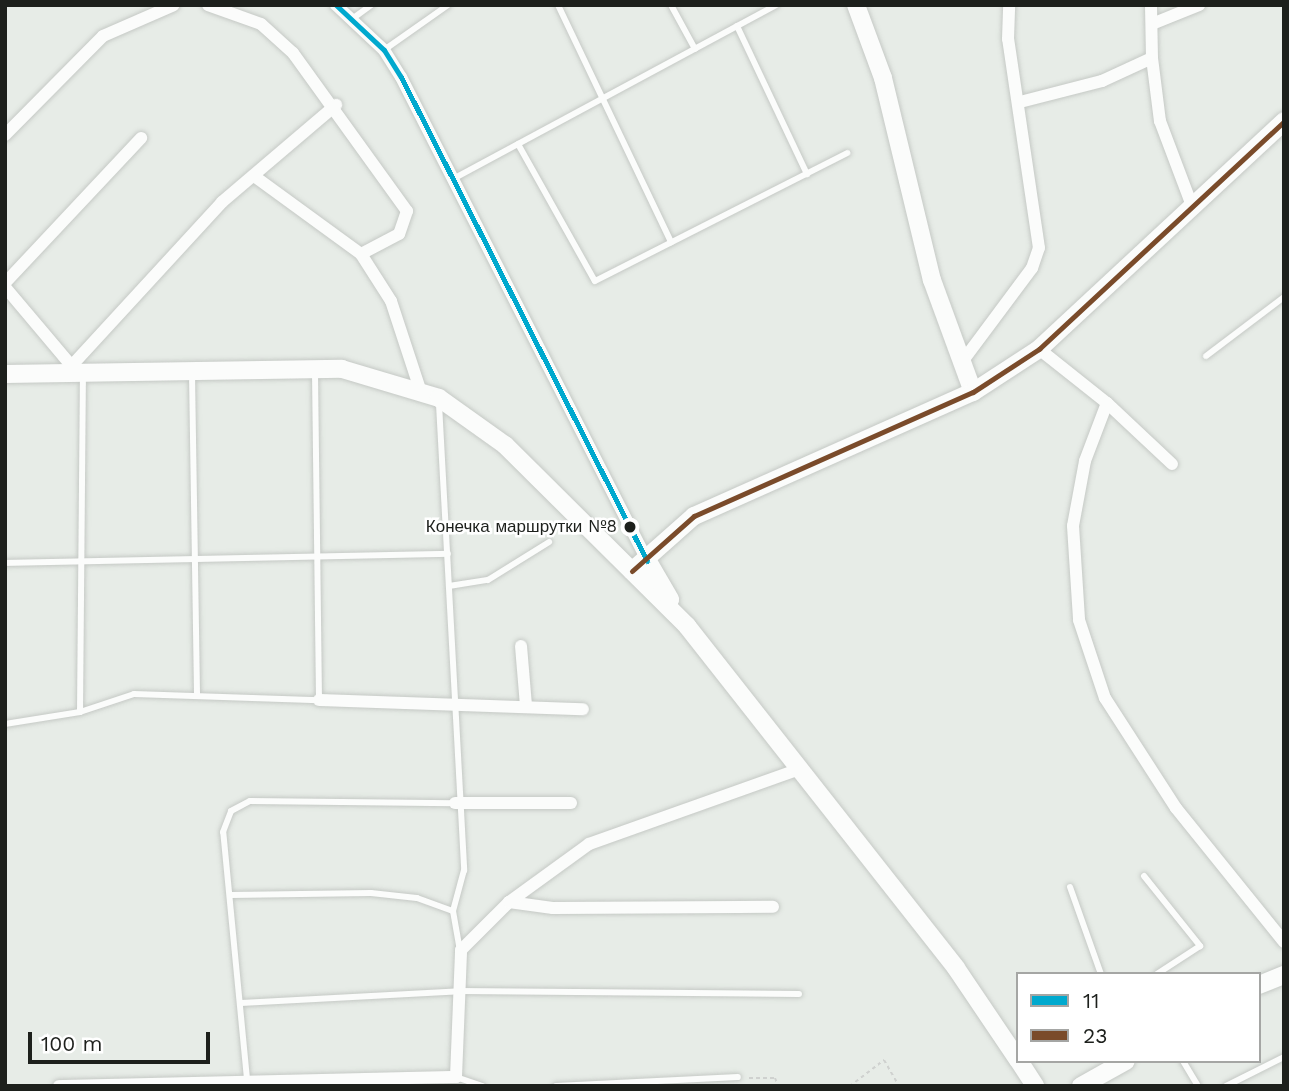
<!DOCTYPE html>
<meta charset="utf-8">
<style>
body{margin:0}
#map{position:relative;width:1289px;height:1091px;overflow:hidden;background:#e7ece7;font-family:"Work Sans",sans-serif}
div>[style]{position:absolute}
.path>*{height:2px;margin-top:-1px;transform-origin:0;background:repeating-linear-gradient(90deg,#cfd1cf 0 3.5px,transparent 0 7px)}
.roads{filter:drop-shadow(0 0 2px #c5c9c5) drop-shadow(0 0 2px #c5c9c5)}
.lane>*{height:6px;margin:-3px;padding:0 3px;transform-origin:3px;border-radius:3px;background:#fbfcfb}
.street>*{height:12px;margin:-6px;padding:0 6px;transform-origin:6px;border-radius:6px;background:#fbfcfb}
.secondary>*{height:18px;margin:-9px;padding:0 9px;transform-origin:9px;border-radius:9px;background:#fbfcfb}
.bus-1>*{height:5px;margin:-2.5px;padding:0 2.5px;transform-origin:2.5px;border-radius:2.5px;background:#00a9ce}
.bus-2>*{height:5px;margin:-2.5px;padding:0 2.5px;transform-origin:2.5px;border-radius:2.5px;background:#7a4b2a}
.dots>*{width:19px;height:19px;translate:-50% -50%;box-sizing:border-box;border:4px solid #fff;border-radius:50%}
span{translate:-50% -50%;white-space:nowrap;text-align:center;line-height:1.15;-webkit-text-stroke:5px #fff;paint-order:stroke}
.bus-label{font-size:17px;color:#1d201c}
.right{translate:-100% -50%;text-align:right}
.frame{position:absolute;inset:0;border:7px solid #1d201c;pointer-events:none}
.legend{position:absolute;left:1016px;top:972px;width:245px;height:91px;box-sizing:border-box;background:#fff;border:2px solid #a5a6a4;margin:0;padding:9px 12px;list-style:none;font-size:21px;color:#1d201c}
.legend li{display:flex;align-items:center;gap:14px;height:35px}
.legend b{width:35px;border:2px solid #a5a6a4}
.scale{position:absolute;left:28px;top:1032px;width:182px;height:32px;box-sizing:border-box;border:4px solid #1d201c;border-top:0;padding-left:9px;font-size:21px;line-height:24px;white-space:nowrap;color:#1d201c;-webkit-text-stroke:5px #fff;paint-order:stroke}
</style>
<div id="map">
<div class="path">
<div style="left:749px;top:1078px;width:26px"></div>
<div style="left:775px;top:1078px;width:9px;rotate:69deg"></div>
<div style="left:850px;top:1086px;width:43px;rotate:-37.4deg"></div>
<div style="left:884px;top:1060px;width:30px;rotate:60deg"></div>
</div>
<div class="roads">
<div class="lane">
<div style="left:558px;top:5px;width:263px;rotate:64.5deg"></div>
<div style="left:671px;top:5px;width:50px;rotate:61.4deg"></div>
<div style="left:352px;top:19px;width:24px;rotate:-36deg"></div>
<div style="left:737px;top:26px;width:164px;rotate:64.7deg"></div>
<div style="left:384px;top:50px;width:78px;rotate:-35.1deg"></div>
<div style="left:518px;top:144px;width:157px;rotate:60.7deg"></div>
<div style="left:595px;top:281px;width:283px;rotate:-26.9deg"></div>
<div style="left:453px;top:179px;width:367px;rotate:-28.3deg"></div>
<div style="left:1206px;top:356px;width:98px;rotate:-37.1deg"></div>
<div style="left:192px;top:374px;width:320px;rotate:89.1deg"></div>
<div style="left:439px;top:404px;width:467px;rotate:86.9deg"></div>
<div style="left:464px;top:870px;width:42px;rotate:105deg"></div>
<div style="left:453px;top:911px;width:39px;rotate:80deg"></div>
<div style="left:5px;top:563px;width:443px;rotate:-1.2deg"></div>
<div style="left:449px;top:586px;width:39px;rotate:-9deg"></div>
<div style="left:488px;top:580px;width:72px;rotate:-31.9deg"></div>
<div style="left:80px;top:712px;width:337px;rotate:-89.5deg"></div>
<div style="left:5px;top:724px;width:76px;rotate:-9.1deg"></div>
<div style="left:80px;top:712px;width:57px;rotate:-18.4deg"></div>
<div style="left:134px;top:694px;width:185px;rotate:1.9deg"></div>
<div style="left:319px;top:700px;width:328px;rotate:-90.7deg"></div>
<div style="left:1144px;top:876px;width:90px;rotate:51.3deg"></div>
<div style="left:1200px;top:946px;width:51px;rotate:146.9deg"></div>
<div style="left:1070px;top:887px;width:92px;rotate:70.4deg"></div>
<div style="left:231px;top:895px;width:140px;rotate:-0.8deg"></div>
<div style="left:371px;top:893px;width:46px;rotate:6.2deg"></div>
<div style="left:417px;top:898px;width:38px;rotate:20deg"></div>
<div style="left:241px;top:1003px;width:219px;rotate:-3.1deg"></div>
<div style="left:460px;top:991px;width:339px;rotate:0.5deg"></div>
<div style="left:1183px;top:1061px;width:29px;rotate:59deg"></div>
<div style="left:456px;top:1077px;width:28px;rotate:19deg"></div>
<div style="left:247px;top:1079px;width:248px;rotate:-95.5deg"></div>
<div style="left:223px;top:832px;width:22px;rotate:-69deg"></div>
<div style="left:231px;top:811px;width:21px;rotate:-28deg"></div>
<div style="left:250px;top:801px;width:205px;rotate:0.6deg"></div>
<div style="left:556px;top:1086px;width:182px;rotate:-2.8deg"></div>
<div style="left:1226px;top:1086px;width:65px;rotate:-26.6deg"></div>
</div>
<div class="street">
<div style="left:208px;top:5px;width:56px;rotate:19.7deg"></div>
<div style="left:261px;top:24px;width:43px;rotate:42.2deg"></div>
<div style="left:293px;top:53px;width:195px;rotate:54.2deg"></div>
<div style="left:407px;top:211px;width:24px;rotate:109deg"></div>
<div style="left:399px;top:234px;width:43px;rotate:152.2deg"></div>
<div style="left:361px;top:254px;width:56px;rotate:57.4deg"></div>
<div style="left:391px;top:301px;width:93px;rotate:71.8deg"></div>
<div style="left:336px;top:5px;width:66px;rotate:43.2deg"></div>
<div style="left:384px;top:50px;width:32px;rotate:58deg"></div>
<div style="left:401px;top:77px;width:540px;rotate:63.01deg"></div>
<div style="left:1152px;top:24px;width:51px;rotate:-22deg"></div>
<div style="left:1152px;top:58px;width:64px;rotate:82.8deg"></div>
<div style="left:1160px;top:121px;width:88px;rotate:69.3deg"></div>
<div style="left:1020px;top:102px;width:85px;rotate:-14.4deg"></div>
<div style="left:1102px;top:81px;width:55px;rotate:-24.7deg"></div>
<div style="left:1152px;top:58px;width:53px;rotate:-91.1deg"></div>
<div style="left:5px;top:135px;width:139px;rotate:-45.3deg"></div>
<div style="left:103px;top:36px;width:77px;rotate:-23.6deg"></div>
<div style="left:254px;top:176px;width:132px;rotate:36.1deg"></div>
<div style="left:5px;top:283px;width:199px;rotate:-46.8deg"></div>
<div style="left:5px;top:287px;width:99px;rotate:49.9deg"></div>
<div style="left:1039px;top:349px;width:87px;rotate:38.5deg"></div>
<div style="left:962px;top:362px;width:117px;rotate:-53.3deg"></div>
<div style="left:1032px;top:268px;width:21px;rotate:-71deg"></div>
<div style="left:1039px;top:248px;width:211px;rotate:-98.4deg"></div>
<div style="left:1008px;top:39px;width:34px;rotate:-88deg"></div>
<div style="left:64px;top:374px;width:234px;rotate:-47.4deg"></div>
<div style="left:222px;top:202px;width:150px;rotate:-40.4deg"></div>
<div style="left:1172px;top:464px;width:89px;rotate:-136.8deg"></div>
<div style="left:1107px;top:403px;width:62px;rotate:110.8deg"></div>
<div style="left:1085px;top:461px;width:66px;rotate:100.5deg"></div>
<div style="left:1073px;top:526px;width:94px;rotate:86.3deg"></div>
<div style="left:1079px;top:620px;width:82px;rotate:71.6deg"></div>
<div style="left:1105px;top:698px;width:131px;rotate:57.2deg"></div>
<div style="left:1176px;top:808px;width:172px;rotate:51.1deg"></div>
<div style="left:521px;top:646px;width:60px;rotate:85.2deg"></div>
<div style="left:319px;top:700px;width:264px;rotate:2deg"></div>
<div style="left:455px;top:803px;width:116px"></div>
<div style="left:509px;top:902px;width:44px;rotate:7.8deg"></div>
<div style="left:553px;top:908px;width:220px;rotate:-0.3deg"></div>
<div style="left:59px;top:1086px;width:397px;rotate:-1.3deg"></div>
<div style="left:456px;top:1077px;width:127px;rotate:-87.7deg"></div>
<div style="left:461px;top:950px;width:68px;rotate:-45deg"></div>
<div style="left:509px;top:902px;width:99px;rotate:-35.9deg"></div>
<div style="left:589px;top:844px;width:221px;rotate:-19.6deg"></div>
</div>
<div class="secondary">
<div style="left:856px;top:5px;width:78px;rotate:69.7deg"></div>
<div style="left:883px;top:78px;width:208px;rotate:76.4deg"></div>
<div style="left:932px;top:280px;width:119px;rotate:69.9deg"></div>
<div style="left:5px;top:374px;width:337px;rotate:-0.9deg"></div>
<div style="left:342px;top:369px;width:101px;rotate:16.6deg"></div>
<div style="left:439px;top:398px;width:81px;rotate:35.5deg"></div>
<div style="left:505px;top:445px;width:257px;rotate:44.8deg"></div>
<div style="left:687px;top:626px;width:435px;rotate:51.8deg"></div>
<div style="left:956px;top:968px;width:111px;rotate:56deg"></div>
<div style="left:646px;top:558px;width:48px;rotate:59.7deg"></div>
<div style="left:632px;top:571px;width:83px;rotate:-41.6deg"></div>
<div style="left:694px;top:516px;width:305px;rotate:-24deg"></div>
<div style="left:973px;top:392px;width:79px;rotate:-33.1deg"></div>
<div style="left:1039px;top:349px;width:335px;rotate:-42.9deg"></div>
<div style="left:1259px;top:985px;width:27px;rotate:-22deg"></div>
<div style="left:1019px;top:1061px;width:30px;rotate:57deg"></div>
<div style="left:1081px;top:1086px;width:51px;rotate:-29.1deg"></div>
</div>
</div>
<div class="bus-1">
<div style="left:336px;top:5px;width:66px;rotate:43.2deg"></div>
<div style="left:384px;top:50px;width:32px;rotate:58deg"></div>
<div style="left:401px;top:77px;width:543px;rotate:63.06deg"></div>
</div>
<div class="bus-2">
<div style="left:632px;top:571px;width:83px;rotate:-41.6deg"></div>
<div style="left:694px;top:516px;width:305px;rotate:-24deg"></div>
<div style="left:973px;top:392px;width:79px;rotate:-33.1deg"></div>
<div style="left:1039px;top:349px;width:335px;rotate:-42.9deg"></div>
</div>
<div class="dots">
<div style="left:630px;top:527px;background:#1d201c"></div>
</div>
<div class="bus-label">
<span class="right" style="left:617px;top:527px">Конечка маршрутки №8</span>
</div>
<div class="frame"></div>
<ul class="legend">
<li><b style="height:9px;background:#00a9ce"></b>11</li>
<li><b style="height:9px;background:#7a4b2a"></b>23</li>
</ul>
<div class="scale">100 m</div>
</div>
